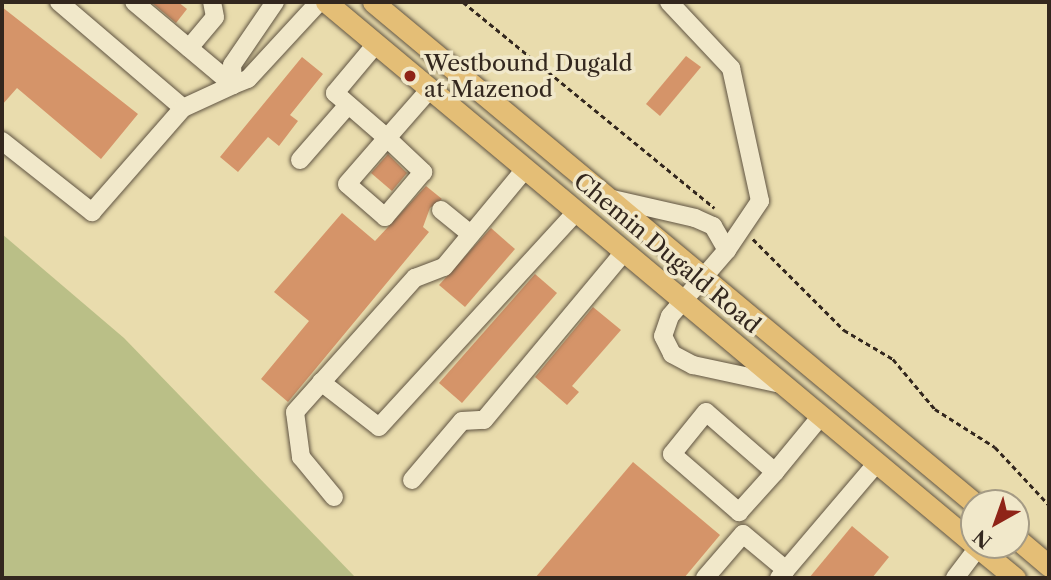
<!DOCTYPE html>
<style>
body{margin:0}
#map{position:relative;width:1051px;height:580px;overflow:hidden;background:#e9dcad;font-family:"Libre Caslon Text",serif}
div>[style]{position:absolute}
.green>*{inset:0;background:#babf87}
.building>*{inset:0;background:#d59469}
.path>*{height:2.5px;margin-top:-1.25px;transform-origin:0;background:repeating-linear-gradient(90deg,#33271e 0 5px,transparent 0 8.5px)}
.roads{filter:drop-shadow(0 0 2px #605442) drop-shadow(0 0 2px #605442)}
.minor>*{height:18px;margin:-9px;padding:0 9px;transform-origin:9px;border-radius:9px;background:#f1e8ca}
.major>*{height:21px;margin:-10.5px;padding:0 10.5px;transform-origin:10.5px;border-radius:10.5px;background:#e4be76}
.dots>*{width:19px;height:19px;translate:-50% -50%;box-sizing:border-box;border:4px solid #f1e8ca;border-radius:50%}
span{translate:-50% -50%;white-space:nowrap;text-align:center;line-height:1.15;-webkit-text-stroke:7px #f1e8ca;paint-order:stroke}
.poi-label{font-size:23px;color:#33271e}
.left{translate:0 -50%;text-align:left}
.street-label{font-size:23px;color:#33271e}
.frame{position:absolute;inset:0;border:4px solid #33271e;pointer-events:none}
.north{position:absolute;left:960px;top:489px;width:70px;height:70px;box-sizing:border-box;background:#f1e8ca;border:2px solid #a59b85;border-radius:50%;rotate:220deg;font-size:19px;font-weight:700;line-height:28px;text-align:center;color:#33271e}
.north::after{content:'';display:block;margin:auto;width:24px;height:32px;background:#8f2418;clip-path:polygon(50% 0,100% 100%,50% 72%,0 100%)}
</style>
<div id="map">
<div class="green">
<div style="clip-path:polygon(2px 234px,124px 338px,356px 578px,2px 578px)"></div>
</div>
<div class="building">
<div style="clip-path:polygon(151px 2px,178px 2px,187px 9px,176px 23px)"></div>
<div style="clip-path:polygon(2px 7px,138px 114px,101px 159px,17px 88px,2px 105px)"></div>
<div style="clip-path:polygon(686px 56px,701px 67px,660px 116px,646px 104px)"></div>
<div style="clip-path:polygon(302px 57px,323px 74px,290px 115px,298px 121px,279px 146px,268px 137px,238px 172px,220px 157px)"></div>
<div style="clip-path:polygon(388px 154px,407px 173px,392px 191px,371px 173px)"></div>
<div style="clip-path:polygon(426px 186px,442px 199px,430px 208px,423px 227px,429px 232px,288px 402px,261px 379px,309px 321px,274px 292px,342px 213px,375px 241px)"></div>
<div style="clip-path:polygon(491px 228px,515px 249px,465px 307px,439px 285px)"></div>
<div style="clip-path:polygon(535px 274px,557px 293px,462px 403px,439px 383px)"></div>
<div style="clip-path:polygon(593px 307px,621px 330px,572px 386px,579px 392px,567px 405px,535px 377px)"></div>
<div style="clip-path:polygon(633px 462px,720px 535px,684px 578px,535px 578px)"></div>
<div style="clip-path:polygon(852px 526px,889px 557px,872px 578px,809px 578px)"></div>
</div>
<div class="path">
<div style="left:463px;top:2px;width:325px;rotate:39.3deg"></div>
<div style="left:753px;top:239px;width:129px;rotate:45deg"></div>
<div style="left:844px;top:330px;width:57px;rotate:30.6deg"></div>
<div style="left:893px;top:359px;width:65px;rotate:50deg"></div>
<div style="left:935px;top:409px;width:71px;rotate:32.3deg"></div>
<div style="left:995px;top:447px;width:79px;rotate:47deg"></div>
</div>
<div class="roads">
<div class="minor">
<div style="left:59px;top:2px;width:163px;rotate:40.5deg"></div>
<div style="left:275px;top:2px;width:76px;rotate:124.3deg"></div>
<div style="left:232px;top:65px;width:20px;rotate:87deg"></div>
<div style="left:233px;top:85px;width:16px;rotate:-22deg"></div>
<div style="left:248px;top:79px;width:105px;rotate:-47.3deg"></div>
<div style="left:669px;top:2px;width:91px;rotate:46.8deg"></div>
<div style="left:731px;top:68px;width:136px;rotate:77.7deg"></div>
<div style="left:760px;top:201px;width:59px;rotate:124deg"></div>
<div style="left:376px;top:44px;width:64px;rotate:129.9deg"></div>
<div style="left:335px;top:93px;width:69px;rotate:40.9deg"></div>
<div style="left:387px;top:138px;width:65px;rotate:-48.7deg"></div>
<div style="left:189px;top:48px;width:40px;rotate:-50deg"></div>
<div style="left:215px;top:17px;width:15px;rotate:-101deg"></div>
<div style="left:387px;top:138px;width:50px;rotate:43.4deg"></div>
<div style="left:423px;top:172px;width:59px;rotate:130.2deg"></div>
<div style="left:385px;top:217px;width:50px;rotate:-139deg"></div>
<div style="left:347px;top:184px;width:61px;rotate:-49deg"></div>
<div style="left:2px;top:141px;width:115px;rotate:38.3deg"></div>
<div style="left:92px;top:212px;width:138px;rotate:-48.8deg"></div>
<div style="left:183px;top:108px;width:55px;rotate:-24.7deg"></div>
<div style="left:233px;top:85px;width:129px;rotate:-140deg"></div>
<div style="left:300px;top:160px;width:73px;rotate:-48.9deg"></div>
<div style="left:608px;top:198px;width:89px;rotate:12.9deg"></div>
<div style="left:695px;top:218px;width:20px;rotate:24deg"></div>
<div style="left:713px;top:226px;width:28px;rotate:60deg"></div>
<div style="left:727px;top:250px;width:87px;rotate:130.8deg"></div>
<div style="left:670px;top:316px;width:21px;rotate:109deg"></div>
<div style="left:663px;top:336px;width:20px;rotate:63deg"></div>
<div style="left:672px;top:354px;width:24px;rotate:28deg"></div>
<div style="left:693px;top:365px;width:91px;rotate:12.1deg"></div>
<div style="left:441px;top:210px;width:38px;rotate:39deg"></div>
<div style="left:321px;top:382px;width:73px;rotate:37.8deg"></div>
<div style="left:379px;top:427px;width:292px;rotate:-47.5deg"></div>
<div style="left:775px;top:472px;width:91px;rotate:-139deg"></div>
<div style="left:706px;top:412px;width:54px;rotate:129deg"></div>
<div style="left:672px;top:454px;width:89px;rotate:40.9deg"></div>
<div style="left:739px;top:512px;width:54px;rotate:-48deg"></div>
<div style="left:775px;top:472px;width:72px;rotate:-50.6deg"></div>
<div style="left:412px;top:480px;width:77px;rotate:-49.7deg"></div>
<div style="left:462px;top:421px;width:22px;rotate:-3deg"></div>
<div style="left:484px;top:420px;width:220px;rotate:-50.2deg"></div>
<div style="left:334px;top:497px;width:52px;rotate:-129.5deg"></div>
<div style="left:301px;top:457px;width:45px;rotate:-97.6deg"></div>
<div style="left:295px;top:412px;width:180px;rotate:-48.2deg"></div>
<div style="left:415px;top:278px;width:31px;rotate:-21deg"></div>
<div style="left:444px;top:267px;width:127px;rotate:-50.4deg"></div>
<div style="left:705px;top:578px;width:58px;rotate:-49.2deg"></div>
<div style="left:743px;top:534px;width:56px;rotate:39.9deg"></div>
<div style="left:779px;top:578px;width:151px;rotate:-49.6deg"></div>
<div style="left:955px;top:578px;width:39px;rotate:-53deg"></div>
</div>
<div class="major">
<div style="left:326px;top:2px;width:845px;rotate:39.91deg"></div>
<div style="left:373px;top:2px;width:782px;rotate:39.81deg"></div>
<div style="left:1016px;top:538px;width:43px;rotate:40.3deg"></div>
<div style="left:975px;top:545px;width:52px;rotate:39.5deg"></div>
</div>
</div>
<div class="dots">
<div style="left:410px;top:76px;background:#8f2418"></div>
</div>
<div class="poi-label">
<span class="left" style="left:424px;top:76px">Westbound Dugald<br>at Mazenod</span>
</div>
<div class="street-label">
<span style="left:667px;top:253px;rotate:40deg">Chemin Dugald Road</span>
</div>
<div class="frame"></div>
<div class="north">N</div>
</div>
